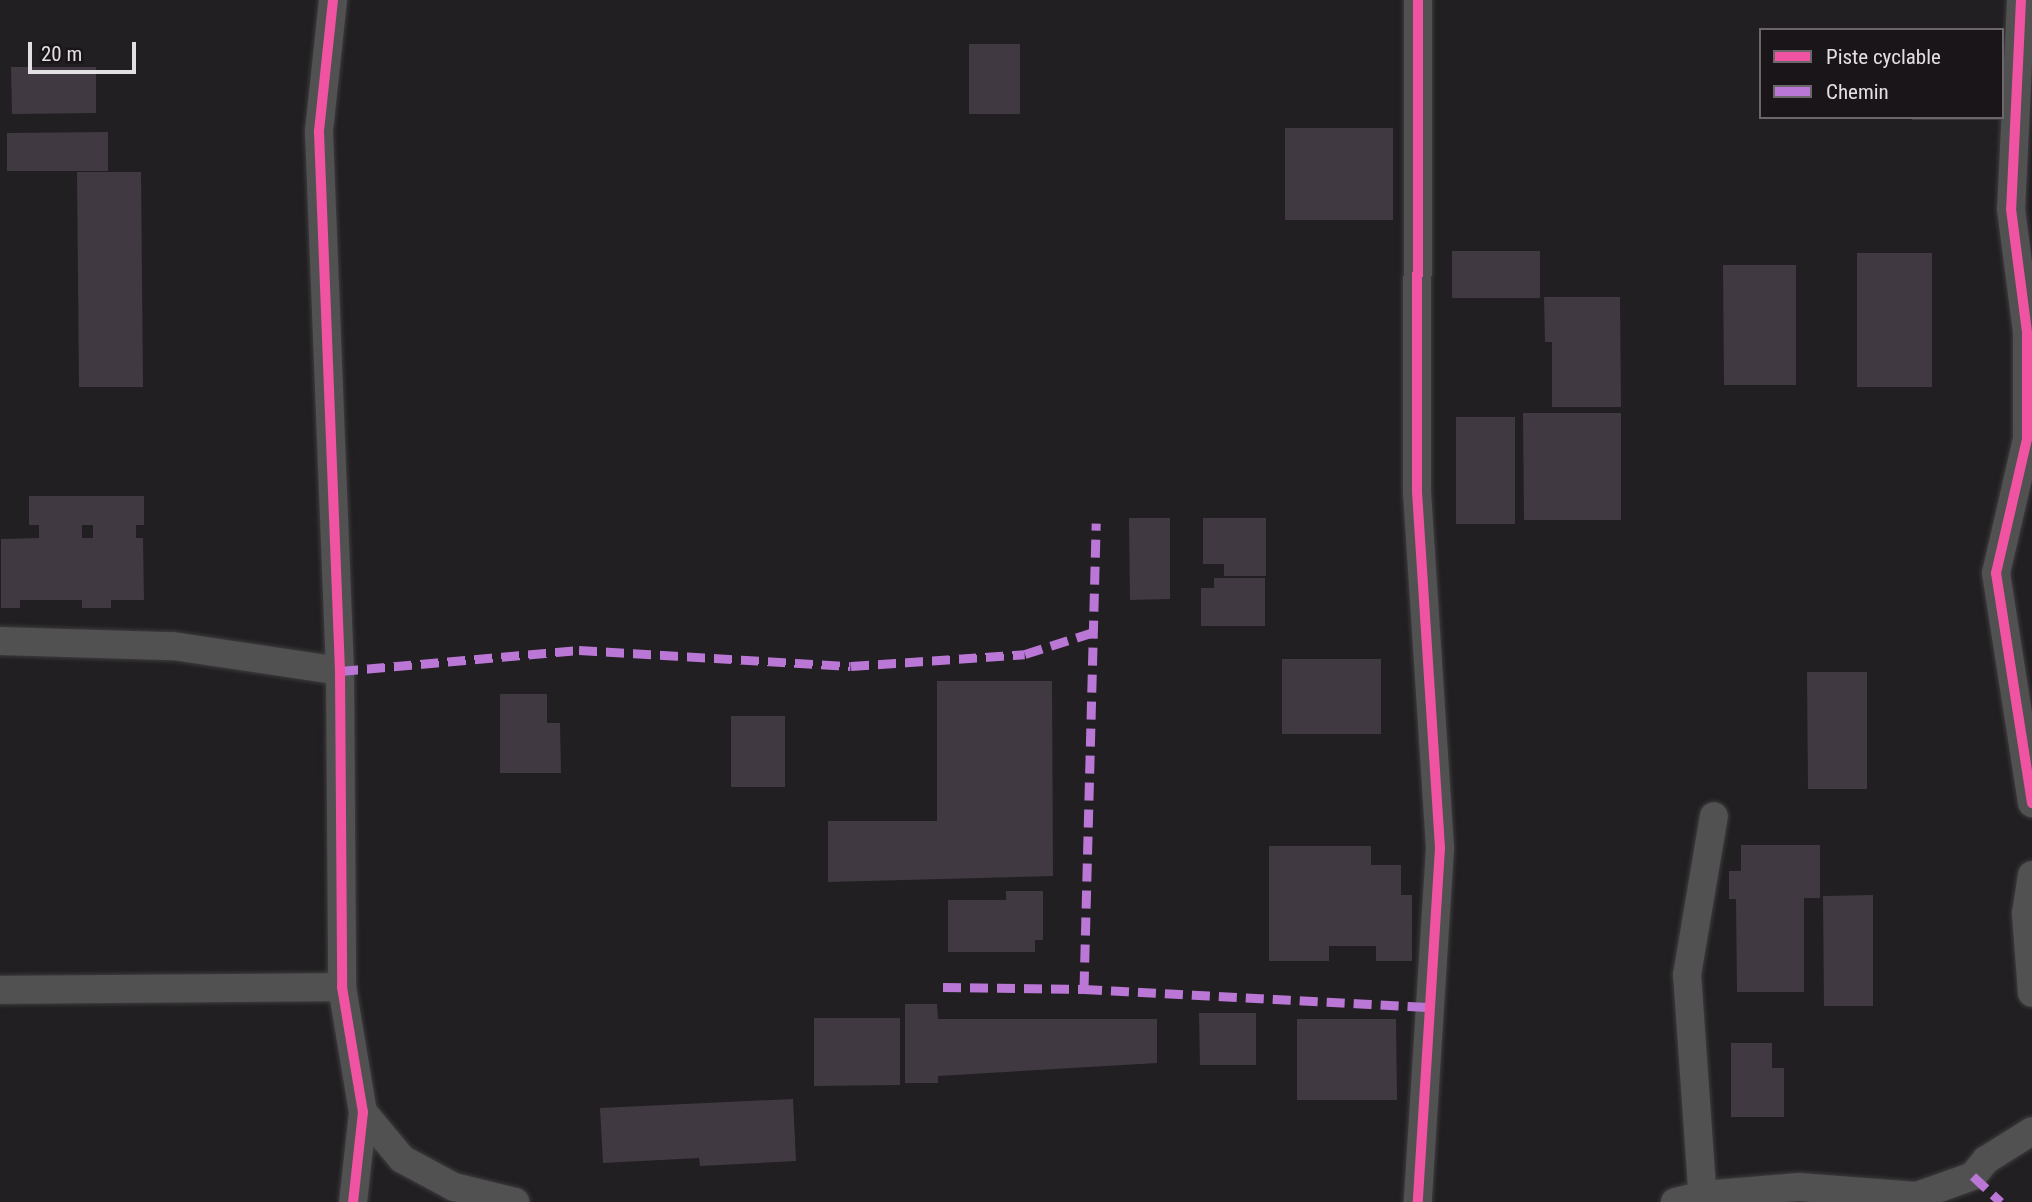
<!DOCTYPE html>
<style>
body{margin:0}
#map{position:relative;width:2032px;height:1202px;overflow:hidden;background:#211f21;font-family:"Roboto Condensed",sans-serif}
div>[style]{position:absolute}
.building>*{inset:0;background:#413942}
.roads{filter:drop-shadow(0 0 2px #3e3c3e) drop-shadow(0 0 2px #3e3c3e)}
.street>*{height:28px;margin:-14px;padding:0 14px;transform-origin:14px;border-radius:14px;background:#525152}
.quiet>*{height:9px;margin-top:-4.5px;transform-origin:0;background:repeating-linear-gradient(90deg,#ba77d6 0 18px,transparent 0 27px)}
.cycleway>*{height:10px;margin:-5px;padding:0 5px;transform-origin:5px;border-radius:5px;background:#f153a3}
span{translate:-50% -50%;white-space:nowrap;text-align:center;line-height:1.15;-webkit-text-stroke:5px #191519;paint-order:stroke}
.legend{position:absolute;left:1759px;top:28px;width:245px;height:91px;box-sizing:border-box;background:#191519;border:2px solid #6a666a;margin:0;padding:9px 12px;list-style:none;font-size:21px;color:#e3e0e3}
.legend li{display:flex;align-items:center;gap:14px;height:35px}
.legend b{width:35px;border:2px solid #6a666a}
.scale{position:absolute;left:28px;top:42px;width:108px;height:32px;box-sizing:border-box;border:4px solid #e3e0e3;border-top:0;padding-left:9px;font-size:21px;line-height:24px;white-space:nowrap;color:#e3e0e3;-webkit-text-stroke:5px #191519;paint-order:stroke}
</style>
<div id="map">
<div class="building">
<div style="clip-path:polygon(969px 44px,1020px 44px,1020px 114px,969px 114px)"></div>
<div style="clip-path:polygon(11px 67px,96px 67px,96px 113px,12px 114px)"></div>
<div style="clip-path:polygon(1912px 117px,2002px 117px,2002px 120px,1912px 120px)"></div>
<div style="clip-path:polygon(1285px 128px,1393px 128px,1393px 220px,1285px 220px)"></div>
<div style="clip-path:polygon(108px 132px,108px 171px,7px 171px,7px 133px)"></div>
<div style="clip-path:polygon(77px 172px,141px 172px,143px 387px,79px 387px)"></div>
<div style="clip-path:polygon(1452px 251px,1540px 251px,1540px 298px,1452px 298px)"></div>
<div style="clip-path:polygon(1857px 253px,1932px 253px,1932px 387px,1857px 387px)"></div>
<div style="clip-path:polygon(1723px 265px,1796px 265px,1796px 385px,1724px 385px)"></div>
<div style="clip-path:polygon(1544px 297px,1620px 297px,1621px 407px,1552px 407px,1552px 342px,1545px 342px)"></div>
<div style="clip-path:polygon(1523px 413px,1621px 413px,1621px 520px,1524px 520px)"></div>
<div style="clip-path:polygon(1456px 417px,1515px 417px,1515px 524px,1456px 524px)"></div>
<div style="clip-path:polygon(evenodd,29px 496px,144px 496px,144px 525px,136px 525px,136px 538px,143px 538px,144px 600px,111px 600px,111px 608px,82px 608px,82px 600px,20px 600px,20px 608px,1px 608px,1px 539px,39px 538px,39px 525px,29px 525px,29px 496px,82px 525px,93px 525px,93px 538px,82px 538px,82px 525px)"></div>
<div style="clip-path:polygon(1129px 518px,1170px 518px,1170px 599px,1130px 600px)"></div>
<div style="clip-path:polygon(1203px 518px,1266px 518px,1266px 576px,1224px 576px,1224px 564px,1203px 564px)"></div>
<div style="clip-path:polygon(1214px 578px,1265px 578px,1265px 626px,1201px 626px,1201px 588px,1214px 588px)"></div>
<div style="clip-path:polygon(1282px 659px,1381px 659px,1381px 734px,1282px 734px)"></div>
<div style="clip-path:polygon(1807px 672px,1867px 672px,1867px 789px,1808px 789px)"></div>
<div style="clip-path:polygon(937px 681px,1052px 681px,1053px 876px,828px 882px,828px 821px,937px 821px)"></div>
<div style="clip-path:polygon(500px 694px,547px 694px,547px 723px,560px 723px,561px 773px,500px 773px)"></div>
<div style="clip-path:polygon(731px 716px,785px 716px,785px 787px,731px 787px)"></div>
<div style="clip-path:polygon(1741px 845px,1820px 845px,1820px 898px,1804px 898px,1804px 992px,1737px 992px,1736px 899px,1729px 899px,1729px 871px,1741px 871px)"></div>
<div style="clip-path:polygon(1269px 846px,1371px 846px,1371px 865px,1401px 865px,1401px 895px,1412px 895px,1412px 961px,1376px 961px,1376px 946px,1329px 946px,1329px 961px,1269px 961px)"></div>
<div style="clip-path:polygon(1006px 891px,1043px 891px,1043px 940px,1035px 940px,1035px 952px,948px 952px,948px 900px,1006px 900px)"></div>
<div style="clip-path:polygon(1873px 895px,1873px 1006px,1824px 1006px,1823px 896px)"></div>
<div style="clip-path:polygon(905px 1004px,937px 1004px,938px 1019px,1157px 1019px,1157px 1063px,938px 1076px,938px 1083px,905px 1083px)"></div>
<div style="clip-path:polygon(1199px 1013px,1256px 1013px,1256px 1065px,1200px 1065px)"></div>
<div style="clip-path:polygon(814px 1018px,900px 1018px,900px 1085px,814px 1086px)"></div>
<div style="clip-path:polygon(1297px 1019px,1396px 1019px,1397px 1100px,1297px 1100px)"></div>
<div style="clip-path:polygon(1731px 1043px,1772px 1043px,1772px 1068px,1784px 1068px,1784px 1117px,1731px 1117px)"></div>
<div style="clip-path:polygon(793px 1099px,796px 1161px,700px 1166px,699px 1158px,603px 1163px,600px 1108px)"></div>
</div>
<div class="roads">
<div class="street">
<div style="left:333px;top:0;width:133px;rotate:96.1deg"></div>
<div style="left:319px;top:132px;width:539px;rotate:87.77deg"></div>
<div style="left:340px;top:671px;width:316px;rotate:89.6deg"></div>
<div style="left:342px;top:987px;width:127px;rotate:80.5deg"></div>
<div style="left:363px;top:1112px;width:91px;rotate:96.3deg"></div>
<div style="left:1418px;top:0;width:492px;rotate:90.1deg"></div>
<div style="left:1417px;top:492px;width:357px;rotate:86.3deg"></div>
<div style="left:1440px;top:848px;width:355px;rotate:93.6deg"></div>
<div style="left:2021px;top:0;width:209px;rotate:92.7deg"></div>
<div style="left:2011px;top:209px;width:125px;rotate:82.6deg"></div>
<div style="left:2027px;top:333px;width:106px;rotate:90deg"></div>
<div style="left:2027px;top:439px;width:138px;rotate:103deg"></div>
<div style="left:1996px;top:573px;width:233px;rotate:81.1deg"></div>
<div style="left:0;top:641px;width:173px;rotate:1.7deg"></div>
<div style="left:173px;top:646px;width:169px;rotate:8.5deg"></div>
<div style="left:2032px;top:875px;width:39px;rotate:99deg"></div>
<div style="left:2026px;top:914px;width:79px;rotate:85.7deg"></div>
<div style="left:0;top:990px;width:342px;rotate:-0.5deg"></div>
<div style="left:363px;top:1112px;width:61px;rotate:50.3deg"></div>
<div style="left:402px;top:1159px;width:59px;rotate:28.3deg"></div>
<div style="left:454px;top:1187px;width:63px;rotate:13.8deg"></div>
<div style="left:1675px;top:1202px;width:29px;rotate:-14deg"></div>
<div style="left:1703px;top:1195px;width:96px;rotate:-4.8deg"></div>
<div style="left:1799px;top:1187px;width:118px;rotate:4.4deg"></div>
<div style="left:1917px;top:1196px;width:59px;rotate:-19.7deg"></div>
<div style="left:1973px;top:1176px;width:21px;rotate:-51deg"></div>
<div style="left:1986px;top:1160px;width:54px;rotate:-32.2deg"></div>
<div style="left:1703px;top:1202px;width:228px;rotate:-94deg"></div>
<div style="left:1687px;top:975px;width:161px;rotate:-80.4deg"></div>
</div>
</div>
<div class="quiet">
<div style="left:340px;top:671px;width:240px;rotate:-5deg"></div>
<div style="left:579px;top:650px;width:272px;rotate:3.4deg"></div>
<div style="left:851px;top:666px;width:174px;rotate:-3.9deg"></div>
<div style="left:1025px;top:654px;width:72px;rotate:-17.7deg"></div>
<div style="left:943px;top:987px;width:141px;rotate:0.8deg"></div>
<div style="left:1084px;top:989px;width:344px;rotate:3deg"></div>
<div style="left:1084px;top:989px;width:466px;rotate:-88.5deg"></div>
<div style="left:1973px;top:1176px;width:38px;rotate:43deg"></div>
</div>
<div class="cycleway">
<div style="left:333px;top:0;width:133px;rotate:96.1deg"></div>
<div style="left:319px;top:132px;width:539px;rotate:87.77deg"></div>
<div style="left:340px;top:671px;width:316px;rotate:89.6deg"></div>
<div style="left:342px;top:987px;width:127px;rotate:80.5deg"></div>
<div style="left:363px;top:1112px;width:91px;rotate:96.3deg"></div>
<div style="left:1418px;top:0;width:492px;rotate:90.1deg"></div>
<div style="left:1417px;top:492px;width:357px;rotate:86.3deg"></div>
<div style="left:1440px;top:848px;width:355px;rotate:93.6deg"></div>
<div style="left:2021px;top:0;width:209px;rotate:92.7deg"></div>
<div style="left:2011px;top:209px;width:125px;rotate:82.6deg"></div>
<div style="left:2027px;top:333px;width:106px;rotate:90deg"></div>
<div style="left:2027px;top:439px;width:138px;rotate:103deg"></div>
<div style="left:1996px;top:573px;width:233px;rotate:81.1deg"></div>
</div>
<ul class="legend">
<li><b style="height:9px;background:#f153a3"></b>Piste cyclable</li>
<li><b style="height:9px;background:#ba77d6"></b>Chemin</li>
</ul>
<div class="scale">20 m</div>
</div>
